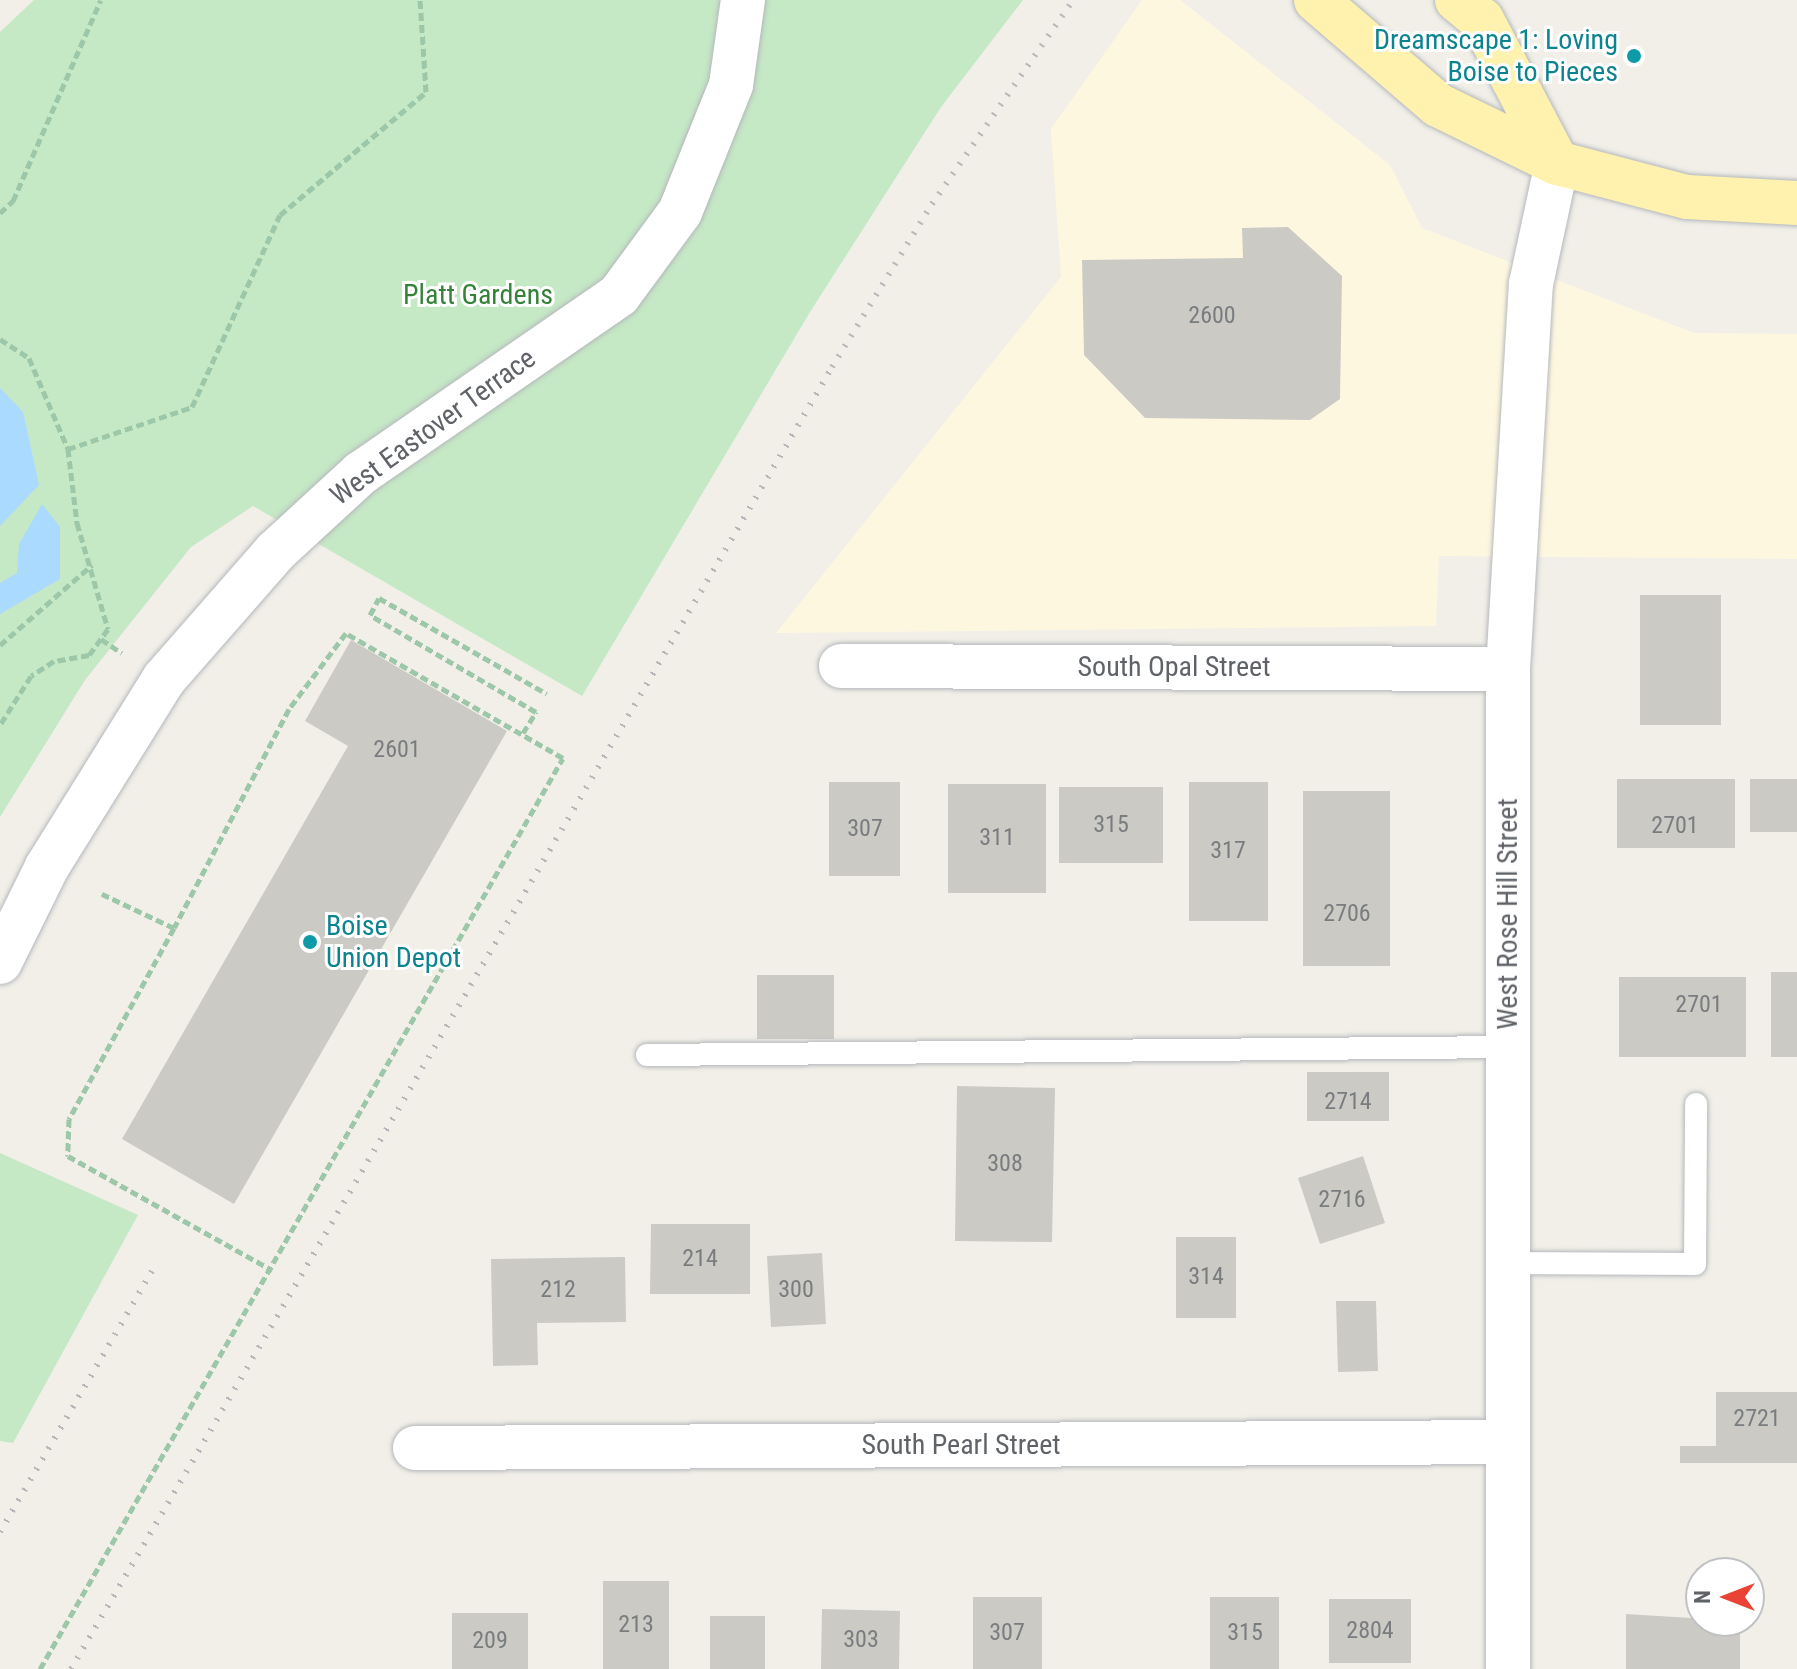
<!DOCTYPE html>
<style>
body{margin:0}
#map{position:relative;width:1797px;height:1669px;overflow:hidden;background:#f1efe8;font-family:"Roboto Condensed",sans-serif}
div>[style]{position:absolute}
.commercial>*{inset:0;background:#fef7e0}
.green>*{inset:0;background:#c5e8c5}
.water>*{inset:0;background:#aadaff}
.building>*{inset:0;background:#cccac5}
.path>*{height:5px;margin-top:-2.5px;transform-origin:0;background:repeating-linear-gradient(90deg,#9cc7a9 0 8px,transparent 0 12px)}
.roads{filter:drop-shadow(0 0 2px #b5b8bc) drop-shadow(0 0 2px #b5b8bc)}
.lane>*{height:22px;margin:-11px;padding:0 11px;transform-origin:11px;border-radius:11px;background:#fff}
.street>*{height:44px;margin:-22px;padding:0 22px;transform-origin:22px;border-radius:22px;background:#fff}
.secondary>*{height:44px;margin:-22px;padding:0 22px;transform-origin:22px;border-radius:22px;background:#fff}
.primary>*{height:44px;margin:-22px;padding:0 22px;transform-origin:22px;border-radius:22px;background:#fff2af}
.rail>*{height:6px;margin-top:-3px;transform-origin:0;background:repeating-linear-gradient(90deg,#b6b7b8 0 2px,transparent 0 12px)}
.dots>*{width:22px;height:22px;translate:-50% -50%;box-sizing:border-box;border:4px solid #fff;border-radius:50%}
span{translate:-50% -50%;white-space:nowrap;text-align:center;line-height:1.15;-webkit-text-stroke:6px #fff;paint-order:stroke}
.number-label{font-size:24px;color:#7a7d7f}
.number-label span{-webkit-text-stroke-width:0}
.culture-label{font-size:28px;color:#0d838f}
.right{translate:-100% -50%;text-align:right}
.left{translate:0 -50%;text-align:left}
.park-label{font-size:28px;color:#348238}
.street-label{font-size:28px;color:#5f6368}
.north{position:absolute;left:1685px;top:1557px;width:80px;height:80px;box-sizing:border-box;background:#fff;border:2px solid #bfc1c3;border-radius:50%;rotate:270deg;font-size:22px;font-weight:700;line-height:32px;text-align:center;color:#5f6368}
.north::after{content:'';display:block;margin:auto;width:28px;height:36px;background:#ea4335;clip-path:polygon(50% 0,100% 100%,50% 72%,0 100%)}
</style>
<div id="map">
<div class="commercial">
<div style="clip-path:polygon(1142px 0,1180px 0,1390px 165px,1422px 228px,1694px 333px,1797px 334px,1797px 559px,1439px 556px,1436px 626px,776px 633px,1061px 277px,1051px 129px)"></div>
</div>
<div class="green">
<div style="clip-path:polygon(34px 0,1023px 0,941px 107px,810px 312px,582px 696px,253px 506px,191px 547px,85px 680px,0 817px,0 32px)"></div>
<div style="clip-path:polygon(0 1153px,138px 1215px,13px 1443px,0 1441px)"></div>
</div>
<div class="water">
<div style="clip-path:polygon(0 388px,23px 412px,39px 485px,0 526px)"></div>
<div style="clip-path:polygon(42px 504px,60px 527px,60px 579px,0 614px,0 583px,17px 573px,19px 544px)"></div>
</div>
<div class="building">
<div style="clip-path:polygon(1288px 227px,1342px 276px,1340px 399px,1310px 420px,1145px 418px,1084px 355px,1082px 260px,1243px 258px,1242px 228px)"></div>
<div style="clip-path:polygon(1640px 595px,1721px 595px,1721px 725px,1640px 725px)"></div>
<div style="clip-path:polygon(351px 640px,507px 731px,234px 1204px,122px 1139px,348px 746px,305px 721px)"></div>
<div style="clip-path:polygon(1617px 779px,1735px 779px,1735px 848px,1617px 848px)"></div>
<div style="clip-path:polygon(1750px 779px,1797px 779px,1797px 832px,1750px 832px)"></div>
<div style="clip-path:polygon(829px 782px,900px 782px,900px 876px,829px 876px)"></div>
<div style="clip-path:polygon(1189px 782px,1268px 782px,1268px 921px,1189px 921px)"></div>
<div style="clip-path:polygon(948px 784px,1046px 784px,1046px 893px,948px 893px)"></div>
<div style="clip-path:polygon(1059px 787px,1163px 787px,1163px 863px,1059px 863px)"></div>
<div style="clip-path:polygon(1303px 791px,1390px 791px,1390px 966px,1303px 966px)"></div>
<div style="clip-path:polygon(1771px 972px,1797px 972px,1797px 1057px,1771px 1057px)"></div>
<div style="clip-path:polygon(757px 975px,834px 975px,834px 1039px,757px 1039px)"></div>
<div style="clip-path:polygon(1619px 977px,1746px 977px,1746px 1057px,1619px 1057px)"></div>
<div style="clip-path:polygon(1307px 1072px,1389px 1072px,1389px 1121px,1307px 1121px)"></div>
<div style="clip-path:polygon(957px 1086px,1055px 1088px,1052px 1242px,955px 1241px)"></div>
<div style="clip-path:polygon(1363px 1156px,1385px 1223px,1320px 1244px,1298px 1178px)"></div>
<div style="clip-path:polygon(651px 1224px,750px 1224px,750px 1294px,650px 1294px)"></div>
<div style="clip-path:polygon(1176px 1237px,1236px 1237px,1236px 1318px,1176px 1318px)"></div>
<div style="clip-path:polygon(822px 1253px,826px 1324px,771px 1327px,767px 1256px)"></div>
<div style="clip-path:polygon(625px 1257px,626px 1322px,537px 1323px,538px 1365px,493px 1366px,491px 1259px)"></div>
<div style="clip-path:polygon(1336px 1301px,1376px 1301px,1378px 1371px,1338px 1372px)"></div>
<div style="clip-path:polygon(1716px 1392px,1797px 1392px,1797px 1463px,1680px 1463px,1680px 1446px,1716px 1446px)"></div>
<div style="clip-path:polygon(603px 1581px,669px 1581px,669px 1669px,603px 1669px)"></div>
<div style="clip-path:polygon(973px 1597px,1042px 1597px,1042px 1669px,973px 1669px)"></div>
<div style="clip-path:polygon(1210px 1597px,1279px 1597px,1279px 1669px,1210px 1669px)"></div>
<div style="clip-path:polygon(1329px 1599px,1411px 1599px,1411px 1663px,1329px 1663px)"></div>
<div style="clip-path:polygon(822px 1609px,900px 1611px,899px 1669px,821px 1669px)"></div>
<div style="clip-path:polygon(452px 1613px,528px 1613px,528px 1669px,452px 1669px)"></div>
<div style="clip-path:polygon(1626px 1614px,1740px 1621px,1740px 1669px,1626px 1669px)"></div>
<div style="clip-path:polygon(710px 1616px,765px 1616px,765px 1669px,710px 1669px)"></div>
</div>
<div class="path">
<div style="left:0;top:213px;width:18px;rotate:-43deg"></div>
<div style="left:13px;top:201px;width:219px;rotate:-66.4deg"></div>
<div style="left:0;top:339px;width:35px;rotate:33deg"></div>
<div style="left:29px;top:358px;width:99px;rotate:66.8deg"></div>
<div style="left:68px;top:449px;width:75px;rotate:83.1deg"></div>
<div style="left:77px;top:523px;width:110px;rotate:73.7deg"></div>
<div style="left:108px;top:629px;width:32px;rotate:126deg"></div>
<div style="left:89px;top:655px;width:36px;rotate:170deg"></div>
<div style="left:54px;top:661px;width:27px;rotate:147deg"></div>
<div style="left:31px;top:676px;width:58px;rotate:122.3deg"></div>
<div style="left:68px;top:449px;width:131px;rotate:-18.7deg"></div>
<div style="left:192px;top:407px;width:211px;rotate:-65.4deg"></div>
<div style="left:280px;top:215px;width:191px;rotate:-40.1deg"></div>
<div style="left:426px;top:92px;width:92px;rotate:-93.7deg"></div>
<div style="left:101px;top:639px;width:25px;rotate:34deg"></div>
<div style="left:0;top:645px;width:122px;rotate:-41deg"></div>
<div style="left:523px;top:733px;width:25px;rotate:-58deg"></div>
<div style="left:536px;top:712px;width:192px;rotate:-149.7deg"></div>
<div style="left:370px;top:615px;width:19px;rotate:-62deg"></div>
<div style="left:379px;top:598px;width:193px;rotate:29.7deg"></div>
<div style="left:174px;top:928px;width:218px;rotate:118.8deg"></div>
<div style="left:69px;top:1119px;width:37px;rotate:92deg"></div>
<div style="left:68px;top:1156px;width:234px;rotate:29.2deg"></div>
<div style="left:40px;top:1669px;width:1050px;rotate:-60.14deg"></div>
<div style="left:563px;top:758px;width:250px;rotate:-150.1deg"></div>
<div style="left:346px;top:633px;width:95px;rotate:126.9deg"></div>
<div style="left:289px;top:709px;width:247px;rotate:117.7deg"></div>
<div style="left:174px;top:928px;width:80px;rotate:-154.7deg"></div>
</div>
<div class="roads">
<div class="lane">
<div style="left:647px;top:1055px;width:861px;rotate:-0.53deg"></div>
<div style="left:1508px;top:1263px;width:187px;rotate:0.3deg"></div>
<div style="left:1695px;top:1264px;width:160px;rotate:-89.6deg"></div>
</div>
<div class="street">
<div style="left:841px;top:666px;width:667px;rotate:0.26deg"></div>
<div style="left:0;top:962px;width:106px;rotate:-63.7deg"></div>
<div style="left:47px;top:867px;width:221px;rotate:-58.1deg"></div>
<div style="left:164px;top:679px;width:169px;rotate:-48.8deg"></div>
<div style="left:275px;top:552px;width:117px;rotate:-42.6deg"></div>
<div style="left:361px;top:473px;width:313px;rotate:-34.6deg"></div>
<div style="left:619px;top:295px;width:103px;rotate:-53.7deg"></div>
<div style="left:680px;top:212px;width:137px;rotate:-68.1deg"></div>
<div style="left:731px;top:85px;width:86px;rotate:-82deg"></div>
<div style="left:415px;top:1448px;width:1093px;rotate:-0.31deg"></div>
</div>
<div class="secondary">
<div style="left:1508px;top:1669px;width:1000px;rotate:-90deg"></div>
<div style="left:1508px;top:669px;width:386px;rotate:-86.6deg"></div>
<div style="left:1531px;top:284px;width:124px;rotate:-77.9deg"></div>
</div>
<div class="primary">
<div style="left:1316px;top:0;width:161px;rotate:40.7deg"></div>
<div style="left:1438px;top:105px;width:132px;rotate:26deg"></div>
<div style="left:1557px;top:163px;width:134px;rotate:14.7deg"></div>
<div style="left:1687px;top:197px;width:110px;rotate:3.1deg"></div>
<div style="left:1457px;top:0;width:32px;rotate:39deg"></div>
<div style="left:1482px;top:20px;width:161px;rotate:62.3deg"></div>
</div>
</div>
<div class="rail">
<div style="left:0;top:1532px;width:302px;rotate:-59.8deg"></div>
<div style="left:71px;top:1669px;width:1508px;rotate:-59.69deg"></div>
<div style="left:832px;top:367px;width:191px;rotate:-58.5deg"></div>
<div style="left:932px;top:204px;width:248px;rotate:-55.3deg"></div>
</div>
<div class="dots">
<div style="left:1634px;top:56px;background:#0f9aa8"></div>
<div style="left:310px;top:942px;background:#0f9aa8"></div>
</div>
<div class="number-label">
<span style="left:1212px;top:316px">2600</span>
<span style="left:397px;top:750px">2601</span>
<span style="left:1111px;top:825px">315</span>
<span style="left:1675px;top:826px">2701</span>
<span style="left:865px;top:829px">307</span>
<span style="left:997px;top:838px">311</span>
<span style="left:1228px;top:851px">317</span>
<span style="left:1347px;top:914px">2706</span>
<span style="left:1699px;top:1005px">2701</span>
<span style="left:1348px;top:1102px">2714</span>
<span style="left:1005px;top:1164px">308</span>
<span style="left:1342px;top:1200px">2716</span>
<span style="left:700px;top:1259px">214</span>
<span style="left:1206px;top:1277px">314</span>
<span style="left:558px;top:1290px">212</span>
<span style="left:796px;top:1290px">300</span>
<span style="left:1757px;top:1419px">2721</span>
<span style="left:636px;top:1625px">213</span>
<span style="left:1370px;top:1631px">2804</span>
<span style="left:1007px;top:1633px">307</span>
<span style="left:1245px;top:1633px">315</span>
<span style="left:861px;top:1640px">303</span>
<span style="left:490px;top:1641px">209</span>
</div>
<div class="culture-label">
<span class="right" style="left:1618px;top:56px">Dreamscape 1: Loving<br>Boise to Pieces</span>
<span class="left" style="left:326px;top:942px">Boise<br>Union Depot</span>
</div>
<div class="park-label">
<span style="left:478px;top:295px">Platt Gardens</span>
</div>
<div class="street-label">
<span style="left:433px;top:427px;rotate:-36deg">West Eastover Terrace</span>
<span style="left:1174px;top:667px">South Opal Street</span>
<span style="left:1508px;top:914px;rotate:-90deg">West Rose Hill Street</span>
<span style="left:961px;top:1445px">South Pearl Street</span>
</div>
<div class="north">N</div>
</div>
